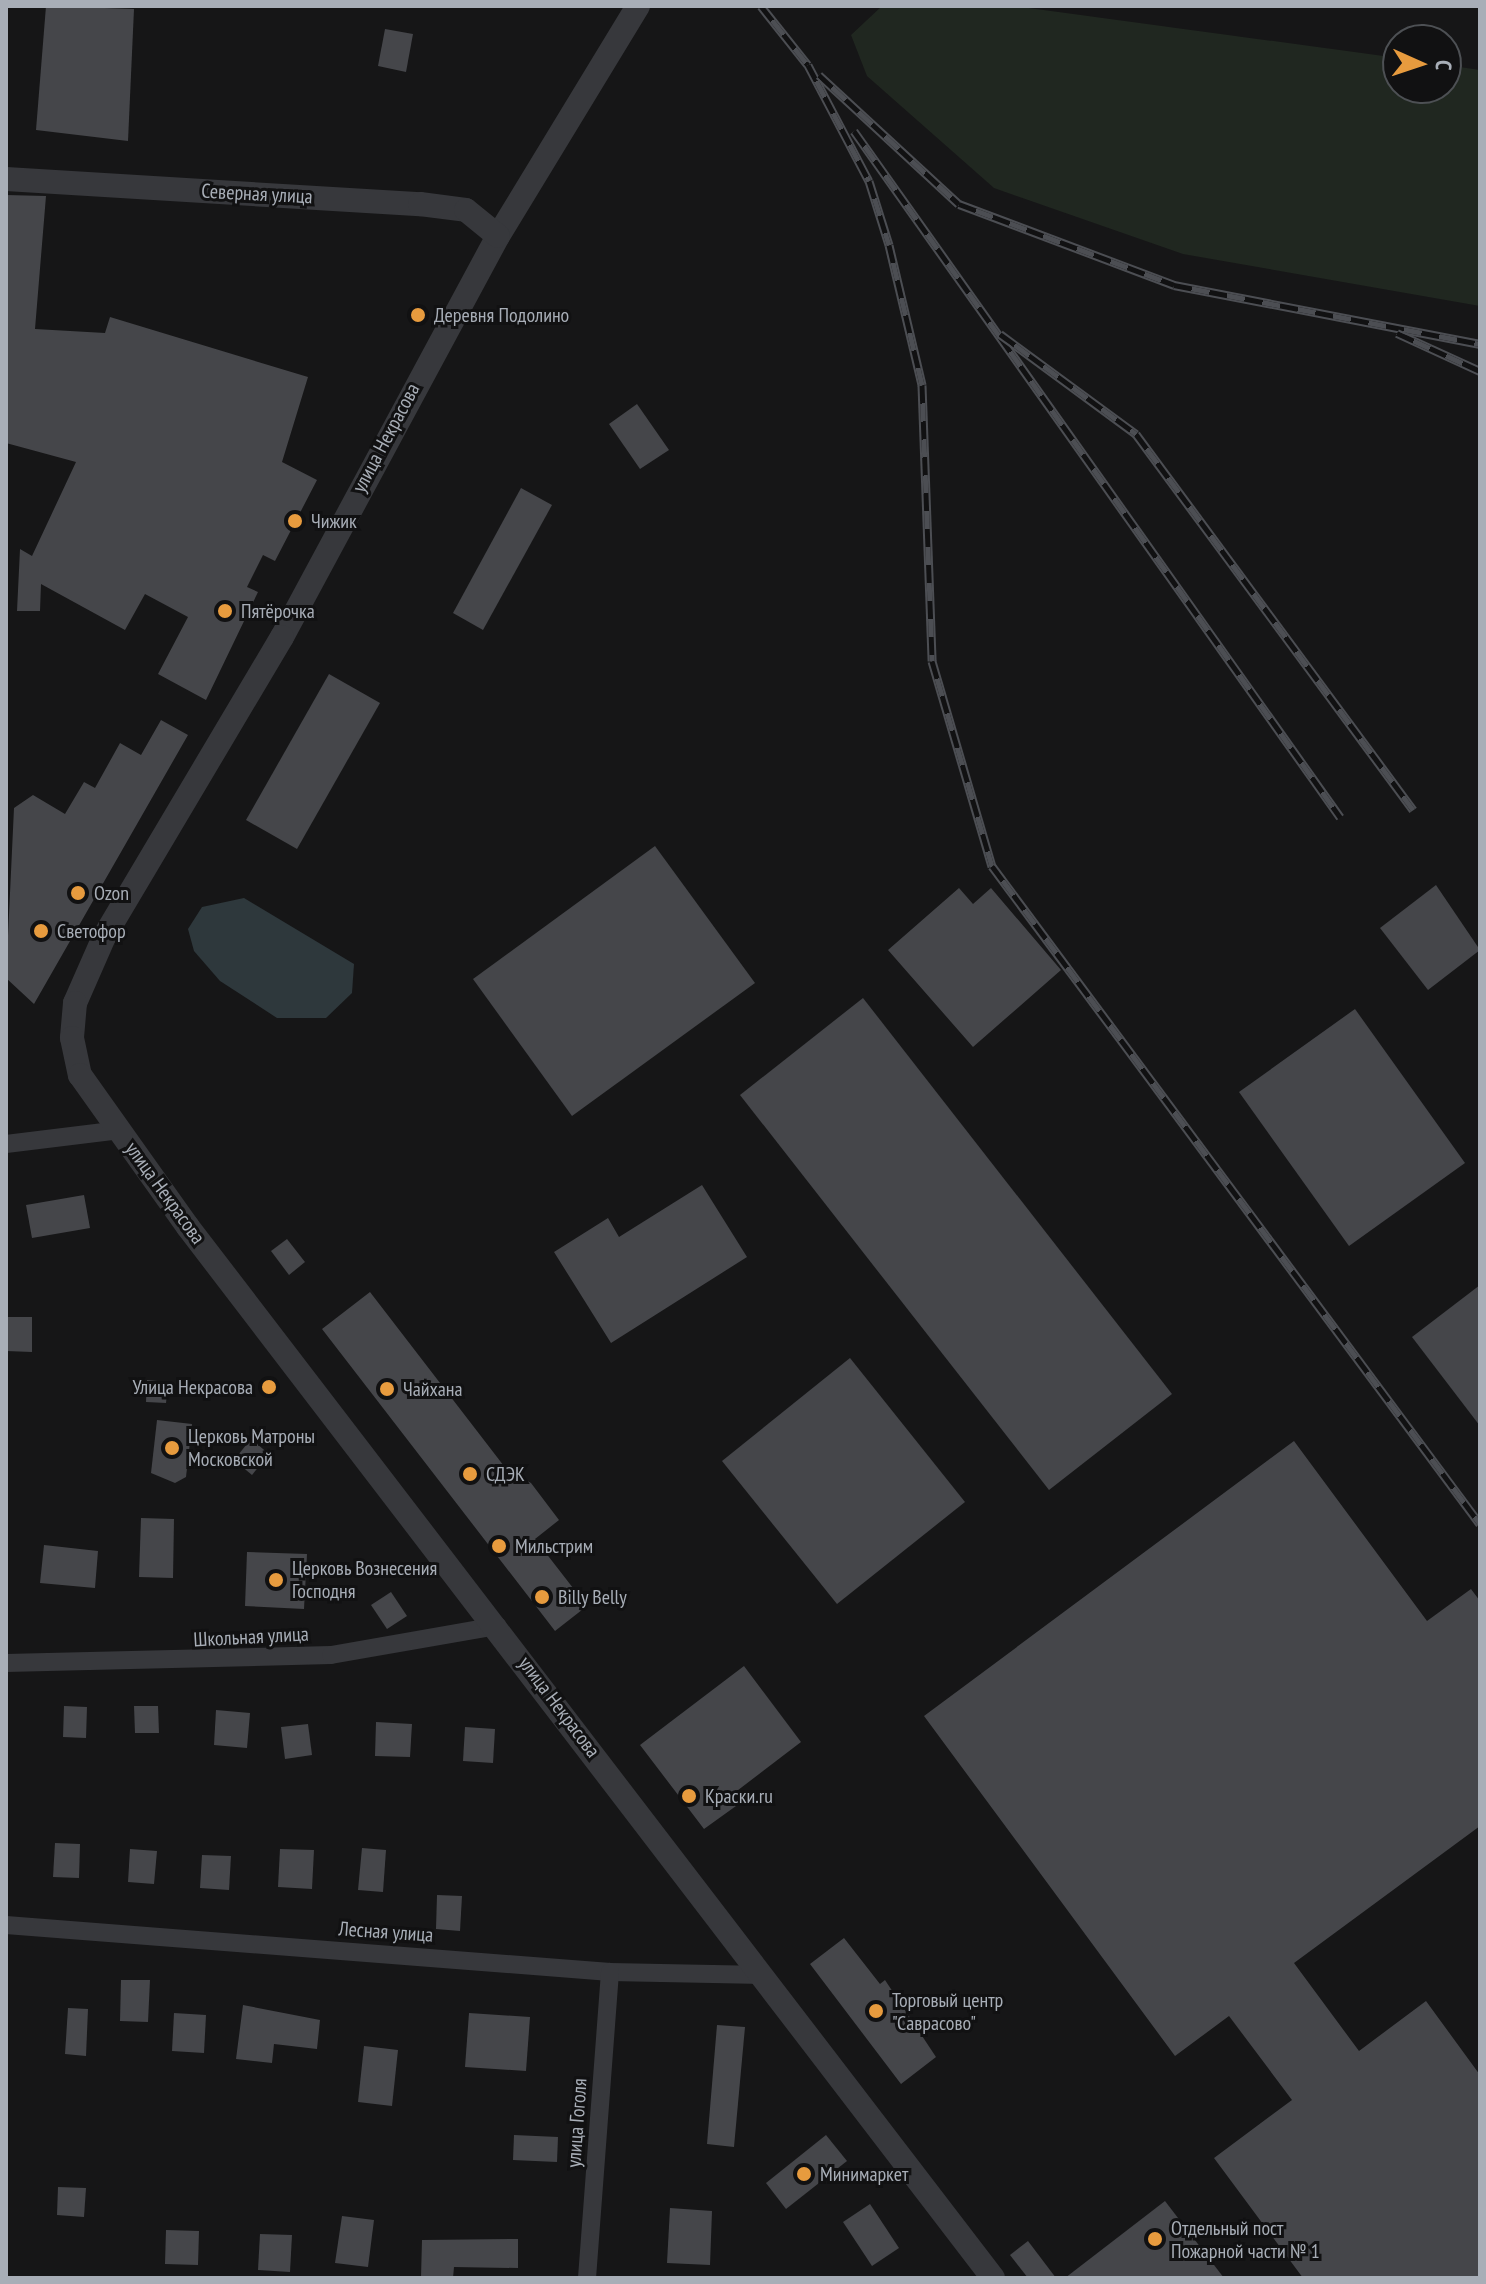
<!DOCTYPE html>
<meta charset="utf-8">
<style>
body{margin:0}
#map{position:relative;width:1486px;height:2284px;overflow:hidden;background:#161617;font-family:"PT Sans Narrow",sans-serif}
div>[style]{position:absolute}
.green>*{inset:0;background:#202720}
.water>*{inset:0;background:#2e383c}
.building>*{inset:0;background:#45464a}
.minor>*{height:18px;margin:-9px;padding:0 9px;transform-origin:9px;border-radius:9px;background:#37383c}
.tertiary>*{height:24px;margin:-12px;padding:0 12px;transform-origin:12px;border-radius:12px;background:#37383c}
.rail>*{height:9px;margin-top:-4.5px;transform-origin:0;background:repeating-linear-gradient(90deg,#111112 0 18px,#4c4e53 0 36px);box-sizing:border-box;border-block:2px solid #4c4e53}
.dots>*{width:22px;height:22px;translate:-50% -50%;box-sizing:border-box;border:4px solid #111112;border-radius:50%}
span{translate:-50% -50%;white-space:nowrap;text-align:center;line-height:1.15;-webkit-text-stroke:6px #111112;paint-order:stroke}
.street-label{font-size:20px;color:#a8aeb7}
.poi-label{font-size:20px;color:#a8aeb7}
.left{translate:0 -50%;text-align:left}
.right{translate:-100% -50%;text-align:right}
.frame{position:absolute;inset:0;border:8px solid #a8aeb7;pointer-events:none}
.north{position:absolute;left:1382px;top:24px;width:80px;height:80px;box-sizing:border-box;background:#111112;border:2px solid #4d5054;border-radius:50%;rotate:93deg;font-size:22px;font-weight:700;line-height:32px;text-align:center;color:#a8aeb7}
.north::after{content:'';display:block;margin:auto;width:28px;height:36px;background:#e79b3e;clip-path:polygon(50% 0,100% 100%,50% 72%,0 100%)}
</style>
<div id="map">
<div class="green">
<div style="clip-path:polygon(882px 6px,1015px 6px,1398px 58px,1398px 88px,1446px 88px,1446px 65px,1480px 70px,1480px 306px,1183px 254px,994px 188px,867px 76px,851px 35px)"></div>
</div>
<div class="water">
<div style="clip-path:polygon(244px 898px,354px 964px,352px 993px,326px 1018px,277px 1018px,220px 981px,194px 951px,188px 929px,202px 907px)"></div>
</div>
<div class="building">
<div style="clip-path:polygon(46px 6px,134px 9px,128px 141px,36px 130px)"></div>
<div style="clip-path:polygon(385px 29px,413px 34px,406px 72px,378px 66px)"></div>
<div style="clip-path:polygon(6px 195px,46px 196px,35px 329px,105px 333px,110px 317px,308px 377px,282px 462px,317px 480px,275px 561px,263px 555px,247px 587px,258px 592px,206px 700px,158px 674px,188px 617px,145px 594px,125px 630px,41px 584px,40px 611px,17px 611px,20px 549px,32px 556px,76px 462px,6px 443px)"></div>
<div style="clip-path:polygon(637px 404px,669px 450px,640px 469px,609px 424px)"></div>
<div style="clip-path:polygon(521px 488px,552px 505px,483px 630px,453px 613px)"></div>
<div style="clip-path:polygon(329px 674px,380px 703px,297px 849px,246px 820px)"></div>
<div style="clip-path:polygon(161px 720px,188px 735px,34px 1004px,6px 978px,14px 808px,33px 795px,65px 814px,84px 782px,95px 788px,120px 743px,141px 755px)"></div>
<div style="clip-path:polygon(655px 846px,755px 983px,572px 1116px,473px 979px)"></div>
<div style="clip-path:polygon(1436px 885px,1480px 950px,1428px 990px,1380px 928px)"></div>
<div style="clip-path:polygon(959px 888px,973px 904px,991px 888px,1061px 970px,973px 1047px,888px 950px)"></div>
<div style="clip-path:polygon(863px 998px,1172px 1394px,1049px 1490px,740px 1095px)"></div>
<div style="clip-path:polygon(1355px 1009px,1465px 1163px,1349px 1246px,1239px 1092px)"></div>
<div style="clip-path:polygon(702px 1185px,747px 1257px,611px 1343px,554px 1252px,608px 1218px,619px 1237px)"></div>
<div style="clip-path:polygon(84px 1195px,90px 1228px,32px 1238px,26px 1205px)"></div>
<div style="clip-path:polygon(287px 1239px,305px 1262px,289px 1275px,271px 1251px)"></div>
<div style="clip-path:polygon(1480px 1285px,1480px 1426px,1412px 1337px)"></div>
<div style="clip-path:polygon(370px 1292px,507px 1470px,531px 1483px,559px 1520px,535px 1539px,587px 1606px,555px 1631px,322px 1329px)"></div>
<div style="clip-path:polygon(6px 1317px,32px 1317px,32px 1352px,6px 1351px)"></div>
<div style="clip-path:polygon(850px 1358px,965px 1502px,837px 1604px,722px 1461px)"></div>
<div style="clip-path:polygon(147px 1380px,168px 1382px,166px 1403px,146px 1402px)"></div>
<div style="clip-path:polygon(157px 1420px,192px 1424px,186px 1477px,175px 1483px,151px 1473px)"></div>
<div style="clip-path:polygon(251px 1439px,269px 1454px,252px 1475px,234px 1460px)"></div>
<div style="clip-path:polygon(1294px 1441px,1427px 1621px,1471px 1589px,1480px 1601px,1480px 1826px,1294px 1963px,1359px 2051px,1426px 2001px,1480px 2075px,1480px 2278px,1303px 2278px,1214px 2158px,1292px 2100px,1229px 2016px,1175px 2056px,924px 1716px)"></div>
<div style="clip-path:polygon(141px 1518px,174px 1519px,173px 1578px,139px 1577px)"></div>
<div style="clip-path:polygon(44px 1545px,98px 1551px,95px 1588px,40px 1583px)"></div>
<div style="clip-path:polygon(247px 1552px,307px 1554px,304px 1609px,245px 1606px)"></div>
<div style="clip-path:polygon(391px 1592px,407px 1616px,387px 1629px,371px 1605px)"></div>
<div style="clip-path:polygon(744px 1666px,801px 1742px,729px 1797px,736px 1806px,704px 1829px,640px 1745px)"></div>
<div style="clip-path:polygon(64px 1706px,87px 1707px,86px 1738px,63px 1737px)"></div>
<div style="clip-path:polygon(134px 1706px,158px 1706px,159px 1733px,135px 1733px)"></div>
<div style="clip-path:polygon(216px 1710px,250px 1713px,247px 1748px,214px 1745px)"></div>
<div style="clip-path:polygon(376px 1722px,412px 1724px,410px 1757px,375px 1756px)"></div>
<div style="clip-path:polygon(308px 1724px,312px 1755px,285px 1759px,281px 1727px)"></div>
<div style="clip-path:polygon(465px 1727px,495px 1729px,493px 1763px,463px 1761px)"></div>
<div style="clip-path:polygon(55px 1843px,80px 1844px,79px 1878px,53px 1877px)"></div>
<div style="clip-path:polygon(362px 1848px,386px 1850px,383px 1892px,358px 1890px)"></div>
<div style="clip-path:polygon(130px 1849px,157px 1851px,154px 1884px,128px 1882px)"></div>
<div style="clip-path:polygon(280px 1849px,314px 1850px,312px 1889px,278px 1887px)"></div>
<div style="clip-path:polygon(202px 1855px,231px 1856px,229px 1890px,200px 1888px)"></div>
<div style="clip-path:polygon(437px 1895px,462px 1896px,460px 1931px,436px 1929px)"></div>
<div style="clip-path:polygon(844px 1938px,880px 1984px,885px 1980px,936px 2057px,901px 2084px,810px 1964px)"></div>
<div style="clip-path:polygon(121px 1980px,150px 1980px,148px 2022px,120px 2021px)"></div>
<div style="clip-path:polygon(243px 2005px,320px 2020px,317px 2049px,274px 2044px,272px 2063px,236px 2059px)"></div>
<div style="clip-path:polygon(68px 2008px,88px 2009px,86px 2056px,65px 2054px)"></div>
<div style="clip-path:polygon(174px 2013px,206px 2015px,204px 2053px,172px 2051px)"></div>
<div style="clip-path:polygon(469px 2013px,530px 2017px,526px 2071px,465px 2067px)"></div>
<div style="clip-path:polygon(717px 2025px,745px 2027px,734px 2147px,707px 2144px)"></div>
<div style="clip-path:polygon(364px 2046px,398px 2050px,392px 2106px,358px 2102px)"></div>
<div style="clip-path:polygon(514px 2135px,558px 2137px,557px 2162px,513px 2160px)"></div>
<div style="clip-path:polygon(826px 2135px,847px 2161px,786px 2209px,766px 2183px)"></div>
<div style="clip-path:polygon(58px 2187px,86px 2188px,84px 2217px,57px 2215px)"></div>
<div style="clip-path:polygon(1165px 2201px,1224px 2278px,1065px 2278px)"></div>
<div style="clip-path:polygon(870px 2204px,899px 2248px,872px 2266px,843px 2222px)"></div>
<div style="clip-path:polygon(670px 2208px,712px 2211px,710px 2265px,667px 2263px)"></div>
<div style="clip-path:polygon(342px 2216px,374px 2220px,368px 2267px,335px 2263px)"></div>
<div style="clip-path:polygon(166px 2230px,199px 2231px,198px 2265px,165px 2264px)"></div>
<div style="clip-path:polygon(260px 2234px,292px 2235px,290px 2272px,258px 2270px)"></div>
<div style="clip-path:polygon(518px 2239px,518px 2268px,454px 2267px,453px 2278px,421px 2277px,422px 2240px)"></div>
<div style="clip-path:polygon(1028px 2241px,1056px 2278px,1028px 2278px,1010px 2255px)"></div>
</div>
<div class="minor">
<div style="left:6px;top:1144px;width:115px;rotate:-7deg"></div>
<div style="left:6px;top:1663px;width:325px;rotate:-1.4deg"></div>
<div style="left:331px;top:1655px;width:169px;rotate:-9.9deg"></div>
<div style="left:6px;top:1925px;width:606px;rotate:4.45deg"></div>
<div style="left:610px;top:1972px;width:154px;rotate:1.1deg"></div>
<div style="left:587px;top:2278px;width:307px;rotate:-85.7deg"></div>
</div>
<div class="tertiary">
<div style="left:638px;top:6px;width:269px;rotate:121.3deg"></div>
<div style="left:498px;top:236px;width:455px;rotate:118.3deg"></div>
<div style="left:282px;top:637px;width:349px;rotate:120.7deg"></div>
<div style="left:104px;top:937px;width:72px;rotate:113.7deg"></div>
<div style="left:75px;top:1003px;width:35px;rotate:95deg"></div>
<div style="left:72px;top:1038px;width:38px;rotate:78deg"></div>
<div style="left:80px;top:1075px;width:186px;rotate:54.6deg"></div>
<div style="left:188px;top:1227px;width:1324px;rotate:52.55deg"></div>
<div style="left:6px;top:179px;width:415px;rotate:3.5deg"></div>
<div style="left:420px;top:204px;width:46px;rotate:7.4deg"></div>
<div style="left:466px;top:210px;width:41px;rotate:39.1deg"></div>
</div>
<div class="rail">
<div style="left:761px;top:6px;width:75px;rotate:51.5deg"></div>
<div style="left:808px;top:65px;width:131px;rotate:62.3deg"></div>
<div style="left:869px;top:181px;width:67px;rotate:72.6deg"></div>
<div style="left:889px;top:245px;width:144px;rotate:76.7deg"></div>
<div style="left:922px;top:385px;width:276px;rotate:87.9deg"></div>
<div style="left:932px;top:661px;width:214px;rotate:73.7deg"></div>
<div style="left:992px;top:866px;width:819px;rotate:53.44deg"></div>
<div style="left:819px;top:75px;width:190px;rotate:42.7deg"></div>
<div style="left:959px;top:204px;width:230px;rotate:20.6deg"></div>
<div style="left:1174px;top:285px;width:312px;rotate:10.9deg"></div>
<div style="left:854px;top:131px;width:841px;rotate:54.68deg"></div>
<div style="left:1397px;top:333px;width:91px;rotate:24.6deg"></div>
<div style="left:1000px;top:334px;width:169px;rotate:36.3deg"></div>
<div style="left:1136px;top:434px;width:467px;rotate:53.6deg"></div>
</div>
<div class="dots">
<div style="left:418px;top:315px;background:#e79b3e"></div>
<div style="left:295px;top:521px;background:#e79b3e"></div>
<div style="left:225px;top:611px;background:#e79b3e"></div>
<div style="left:78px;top:893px;background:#e79b3e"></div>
<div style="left:41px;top:931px;background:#e79b3e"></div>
<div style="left:269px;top:1387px;background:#e79b3e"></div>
<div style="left:387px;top:1389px;background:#e79b3e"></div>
<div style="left:172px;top:1448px;background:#e79b3e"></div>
<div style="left:470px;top:1474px;background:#e79b3e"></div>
<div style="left:499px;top:1546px;background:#e79b3e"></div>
<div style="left:276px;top:1580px;background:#e79b3e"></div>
<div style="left:542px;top:1597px;background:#e79b3e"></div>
<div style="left:689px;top:1796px;background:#e79b3e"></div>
<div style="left:876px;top:2011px;background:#e79b3e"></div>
<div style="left:804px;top:2174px;background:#e79b3e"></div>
<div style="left:1155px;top:2239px;background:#e79b3e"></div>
</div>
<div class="street-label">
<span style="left:257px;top:194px;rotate:3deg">Северная улица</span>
<span style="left:386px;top:438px;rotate:-62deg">улица Некрасова</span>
<span style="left:165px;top:1193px;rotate:54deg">улица Некрасова</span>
<span style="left:251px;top:1637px;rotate:-3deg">Школьная улица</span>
<span style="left:559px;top:1707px;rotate:53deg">улица Некрасова</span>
<span style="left:386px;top:1932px;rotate:4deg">Лесная улица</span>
<span style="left:577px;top:2123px;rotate:-86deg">улица Гоголя</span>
</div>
<div class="poi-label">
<span class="left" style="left:434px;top:315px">Деревня Подолино</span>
<span class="left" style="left:311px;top:521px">Чижик</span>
<span class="left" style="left:241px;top:611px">Пятёрочка</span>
<span class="left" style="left:94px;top:893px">Ozon</span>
<span class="left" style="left:57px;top:931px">Светофор</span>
<span class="right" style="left:253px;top:1387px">Улица Некрасова</span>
<span class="left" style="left:403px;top:1389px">Чайхана</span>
<span class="left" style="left:188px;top:1448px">Церковь Матроны<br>Московской</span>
<span class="left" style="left:486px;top:1474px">СДЭК</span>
<span class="left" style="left:515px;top:1546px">Мильстрим</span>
<span class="left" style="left:292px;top:1580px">Церковь Вознесения<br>Господня</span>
<span class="left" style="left:558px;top:1597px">Billy Belly</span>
<span class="left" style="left:705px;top:1796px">Краски.ru</span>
<span class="left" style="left:892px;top:2012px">Торговый центр<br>"Саврасово"</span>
<span class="left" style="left:820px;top:2174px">Минимаркет</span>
<span class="left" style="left:1171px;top:2240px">Отдельный пост<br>Пожарной части № 1</span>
</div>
<div class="frame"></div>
<div class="north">С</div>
</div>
